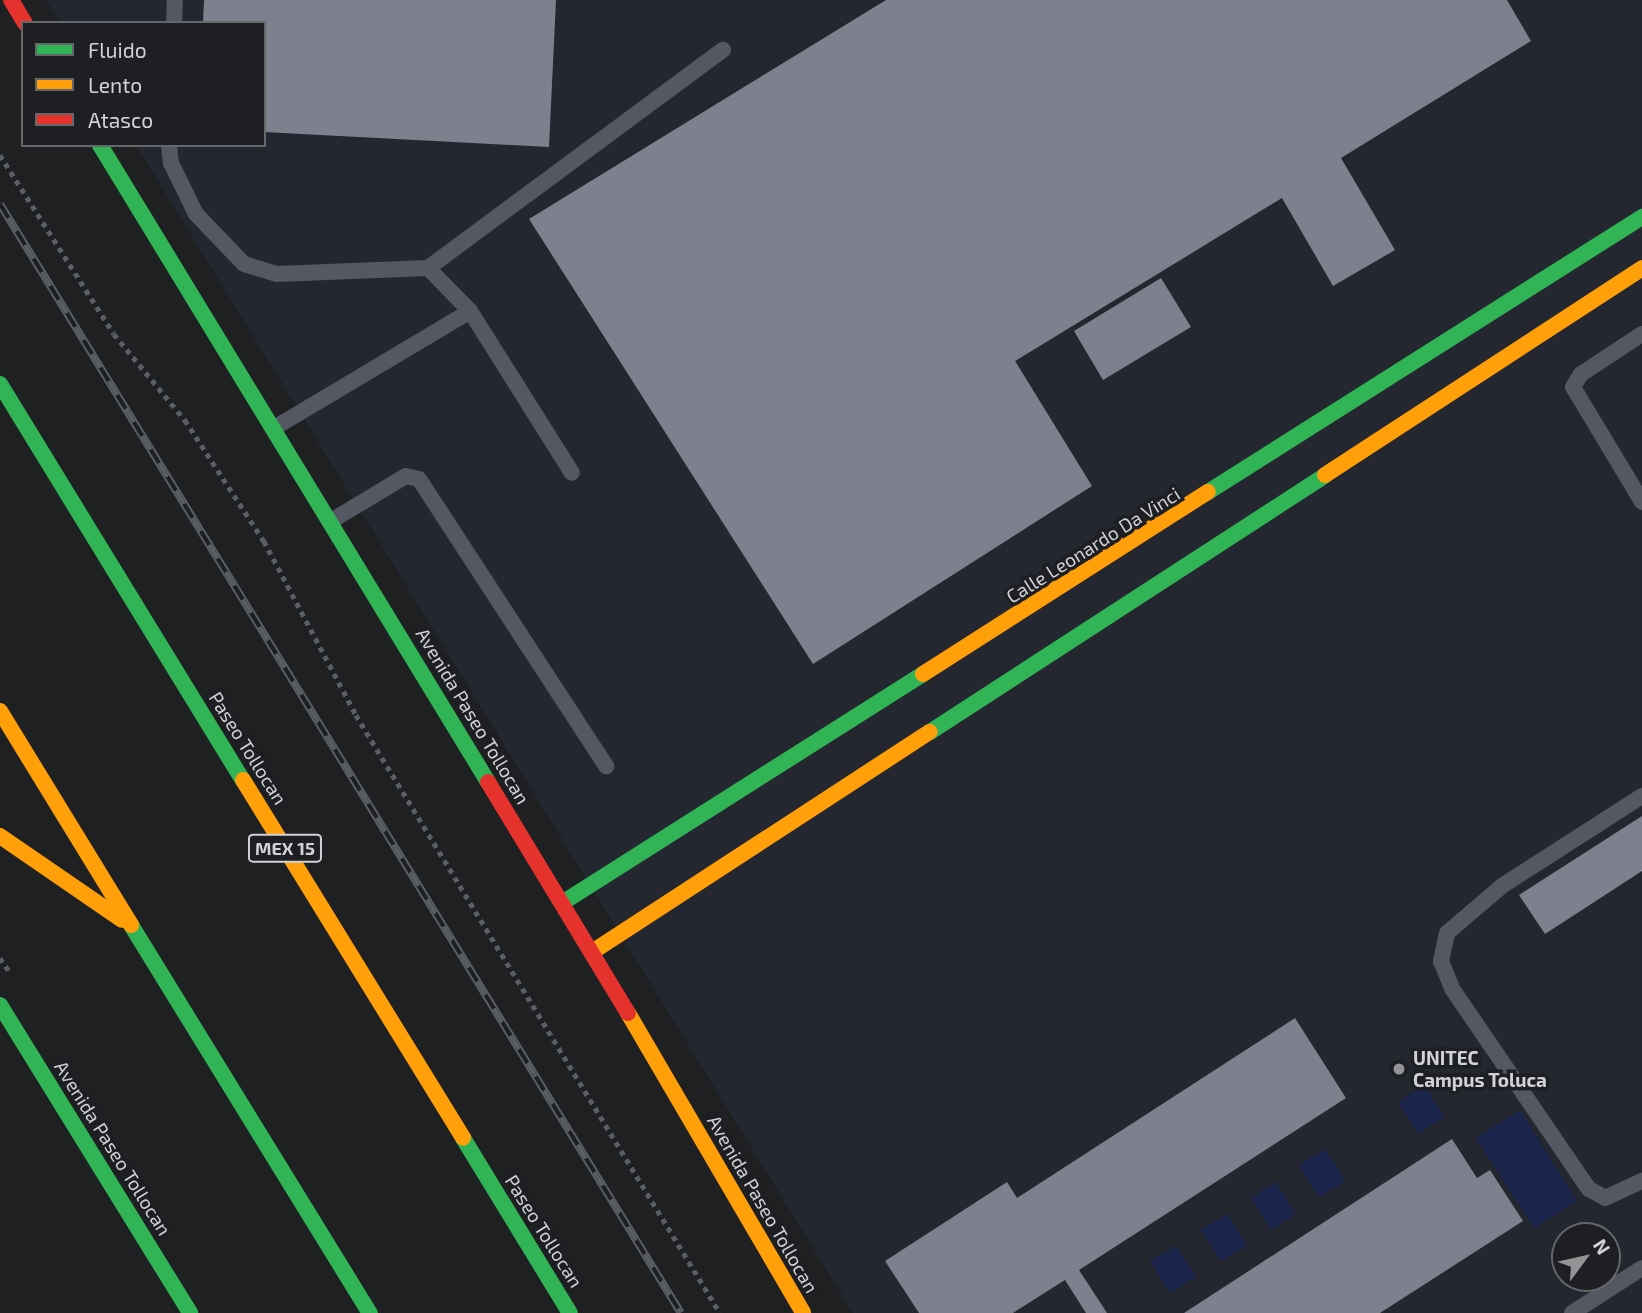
<!DOCTYPE html>
<style>
body{margin:0}
#map{position:relative;width:1642px;height:1313px;overflow:hidden;background:#1e2022;font-family:"Exo 2",sans-serif}
div>[style]{position:absolute}
.built>*{inset:0;background:#242730}
.green>*{inset:0;background:#1c254b}
.building>*{inset:0;background:#7c818d}
.path>*{height:4.5px;margin-top:-2.25px;transform-origin:0;background:repeating-linear-gradient(90deg,#5b5e64 0 5px,transparent 0 10px)}
.lane>*{height:16px;margin:-8px;padding:0 8px;transform-origin:8px;border-radius:8px;background:#555863}
.fast>*{height:16px;margin:-8px;padding:0 8px;transform-origin:8px;border-radius:8px;background:#30b455}
.slow>*{height:16px;margin:-8px;padding:0 8px;transform-origin:8px;border-radius:8px;background:#ff9f0a}
.jam>*{height:16px;margin:-8px;padding:0 8px;transform-origin:8px;border-radius:8px;background:#e5322d}
.rail>*{height:8px;margin-top:-4px;transform-origin:0;background:repeating-linear-gradient(90deg,#1d1f23 0 16px,#5a5d63 0 32px);box-sizing:border-box;border-block:2px solid #5a5d63}
.dots>*{width:19px;height:19px;translate:-50% -50%;box-sizing:border-box;border:4px solid #1d1f23;border-radius:50%}
span{translate:-50% -50%;white-space:nowrap;text-align:center;line-height:1.15;-webkit-text-stroke:7px #1d1f23;paint-order:stroke}
.shield-label span{padding:2px 5px;background:#1d1f23;border:2px solid;border-radius:5px;-webkit-text-stroke-width:0}
.shield-label{font-size:18px;color:#d1d2d5;font-weight:700}
.street-label{font-size:19px;color:#d1d2d5}
.poi-label{font-size:19px;color:#d1d2d5;font-weight:700}
.left{translate:0 -50%;text-align:left}
.legend{position:absolute;left:21px;top:21px;width:245px;height:126px;box-sizing:border-box;background:#1d1f23;border:2px solid #65676a;margin:0;padding:9px 12px;list-style:none;font-size:21px;color:#d1d2d5}
.legend li{display:flex;align-items:center;gap:14px;height:35px}
.legend b{width:35px;border:2px solid #65676a}
.north{position:absolute;left:1551px;top:1222px;width:70px;height:70px;box-sizing:border-box;background:#1d1f23;border:2px solid #65676a;border-radius:50%;rotate:57deg;font-size:19px;font-weight:700;line-height:28px;text-align:center;color:#d1d2d5}
.north::after{content:'';display:block;margin:auto;width:24px;height:32px;background:#929496;clip-path:polygon(50% 0,100% 100%,50% 72%,0 100%)}
</style>
<div id="map">
<div class="built">
<div style="clip-path:polygon(evenodd,46px 0,1642px 0,1642px 1313px,853px 1313px,136px 145px,264px 145px,264px 23px,60px 23px,46px 0,1565px 1236px,1607px 1236px,1607px 1278px,1565px 1278px,1565px 1236px)"></div>
</div>
<div class="green">
<div style="clip-path:polygon(1424px 1085px,1444px 1117px,1418px 1134px,1398px 1102px)"></div>
<div style="clip-path:polygon(1520px 1110px,1577px 1201px,1534px 1228px,1476px 1138px)"></div>
<div style="clip-path:polygon(1325px 1149px,1345px 1181px,1319px 1197px,1299px 1165px)"></div>
<div style="clip-path:polygon(1276px 1182px,1296px 1214px,1271px 1230px,1251px 1198px)"></div>
<div style="clip-path:polygon(1227px 1214px,1247px 1246px,1221px 1261px,1201px 1230px)"></div>
<div style="clip-path:polygon(1176px 1246px,1196px 1277px,1170px 1293px,1150px 1261px)"></div>
</div>
<div class="building">
<div style="clip-path:polygon(204px 0,556px 0,549px 147px,264px 132px,264px 23px,203px 23px)"></div>
<div style="clip-path:polygon(886px 0,1507px 0,1531px 41px,1341px 158px,1395px 250px,1333px 286px,1282px 198px,1015px 361px,1092px 486px,813px 664px,529px 219px)"></div>
<div style="clip-path:polygon(1161px 278px,1191px 327px,1103px 380px,1074px 331px)"></div>
<div style="clip-path:polygon(1642px 816px,1642px 871px,1545px 934px,1519px 895px)"></div>
<div style="clip-path:polygon(1295px 1018px,1346px 1098px,1079px 1270px,1107px 1313px,1086px 1313px,1065px 1280px,1013px 1313px,919px 1313px,885px 1261px,1007px 1182px,1017px 1198px)"></div>
<div style="clip-path:polygon(1452px 1139px,1477px 1178px,1490px 1170px,1523px 1221px,1380px 1313px,1184px 1313px)"></div>
</div>
<div class="path">
<div style="left:0;top:155px;width:212px;rotate:57.5deg"></div>
<div style="left:114px;top:334px;width:112px;rotate:50.5deg"></div>
<div style="left:185px;top:420px;width:145px;rotate:56.9deg"></div>
<div style="left:264px;top:541px;width:197px;rotate:62.1deg"></div>
<div style="left:356px;top:715px;width:700px;rotate:58.67deg"></div>
<div style="left:0;top:958px;width:16px;rotate:55deg"></div>
</div>
<div class="lane">
<div style="left:174px;top:23px;width:23px;rotate:-88deg"></div>
<div style="left:169px;top:145px;width:18px;rotate:84deg"></div>
<div style="left:171px;top:163px;width:57px;rotate:63.9deg"></div>
<div style="left:196px;top:214px;width:69px;rotate:46.2deg"></div>
<div style="left:244px;top:264px;width:34px;rotate:17deg"></div>
<div style="left:277px;top:274px;width:151px;rotate:-2.3deg"></div>
<div style="left:428px;top:268px;width:60px;rotate:45.7deg"></div>
<div style="left:428px;top:268px;width:367px;rotate:-36.5deg"></div>
<div style="left:1642px;top:334px;width:73px;rotate:146.7deg"></div>
<div style="left:1581px;top:374px;width:15px;rotate:122deg"></div>
<div style="left:1573px;top:387px;width:134px;rotate:59deg"></div>
<div style="left:274px;top:428px;width:228px;rotate:-30.8deg"></div>
<div style="left:470px;top:311px;width:191px;rotate:57.8deg"></div>
<div style="left:331px;top:521px;width:87px;rotate:-31deg"></div>
<div style="left:406px;top:476px;width:13px;rotate:13deg"></div>
<div style="left:419px;top:479px;width:343px;rotate:56.9deg"></div>
<div style="left:1642px;top:796px;width:166px;rotate:147.3deg"></div>
<div style="left:1502px;top:886px;width:72px;rotate:139.5deg"></div>
<div style="left:1447px;top:933px;width:29px;rotate:102deg"></div>
<div style="left:1441px;top:961px;width:31px;rotate:68deg"></div>
<div style="left:1453px;top:990px;width:241px;rotate:55.7deg"></div>
<div style="left:1589px;top:1189px;width:18px;rotate:29deg"></div>
<div style="left:1605px;top:1198px;width:41px;rotate:-24.7deg"></div>
<div style="left:1572px;top:1313px;width:83px;rotate:-32.7deg"></div>
</div>
<div class="fast">
<div style="left:100px;top:145px;width:746px;rotate:58.65deg"></div>
<div style="left:0;top:384px;width:465px;rotate:58.5deg"></div>
<div style="left:1208px;top:492px;width:514px;rotate:-32.36deg"></div>
<div style="left:930px;top:732px;width:471px;rotate:-33deg"></div>
<div style="left:562px;top:903px;width:428px;rotate:-32.4deg"></div>
<div style="left:131px;top:925px;width:456px;rotate:58.4deg"></div>
<div style="left:0;top:1005px;width:362px;rotate:58.3deg"></div>
<div style="left:463px;top:1138px;width:205px;rotate:58.6deg"></div>
</div>
<div class="slow">
<div style="left:1325px;top:475px;width:379px;rotate:-33.1deg"></div>
<div style="left:923px;top:674px;width:338px;rotate:-32.6deg"></div>
<div style="left:0;top:711px;width:251px;rotate:58.5deg"></div>
<div style="left:243px;top:780px;width:420px;rotate:58.4deg"></div>
<div style="left:0;top:836px;width:148px;rotate:34.5deg"></div>
<div style="left:592px;top:952px;width:403px;rotate:-33.1deg"></div>
<div style="left:628px;top:1013px;width:347px;rotate:59.7deg"></div>
</div>
<div class="jam">
<div style="left:11px;top:0;width:27px;rotate:59deg"></div>
<div style="left:488px;top:782px;width:270px;rotate:58.8deg"></div>
</div>
<div class="rail">
<div style="left:0;top:204px;width:1301px;rotate:58.45deg"></div>
</div>
<div class="dots">
<div style="left:1399px;top:1069px;background:#929496"></div>
</div>
<div class="shield-label">
<span style="left:285px;top:848px">MEX 15</span>
</div>
<div class="street-label">
<span style="left:1093px;top:545px;rotate:-32deg">Calle Leonardo Da Vinci</span>
<span style="left:473px;top:716px;rotate:59deg">Avenida Paseo Tollocan</span>
<span style="left:248px;top:748px;rotate:58deg">Paseo Tollocan</span>
<span style="left:113px;top:1148px;rotate:58deg">Avenida Paseo Tollocan</span>
<span style="left:763px;top:1204px;rotate:60deg">Avenida Paseo Tollocan</span>
<span style="left:544px;top:1231px;rotate:58deg">Paseo Tollocan</span>
</div>
<div class="poi-label">
<span class="left" style="left:1413px;top:1069px">UNITEC<br>Campus Toluca</span>
</div>
<ul class="legend">
<li><b style="height:9px;background:#30b455"></b>Fluido</li>
<li><b style="height:9px;background:#ff9f0a"></b>Lento</li>
<li><b style="height:9px;background:#e5322d"></b>Atasco</li>
</ul>
<div class="north">N</div>
</div>
